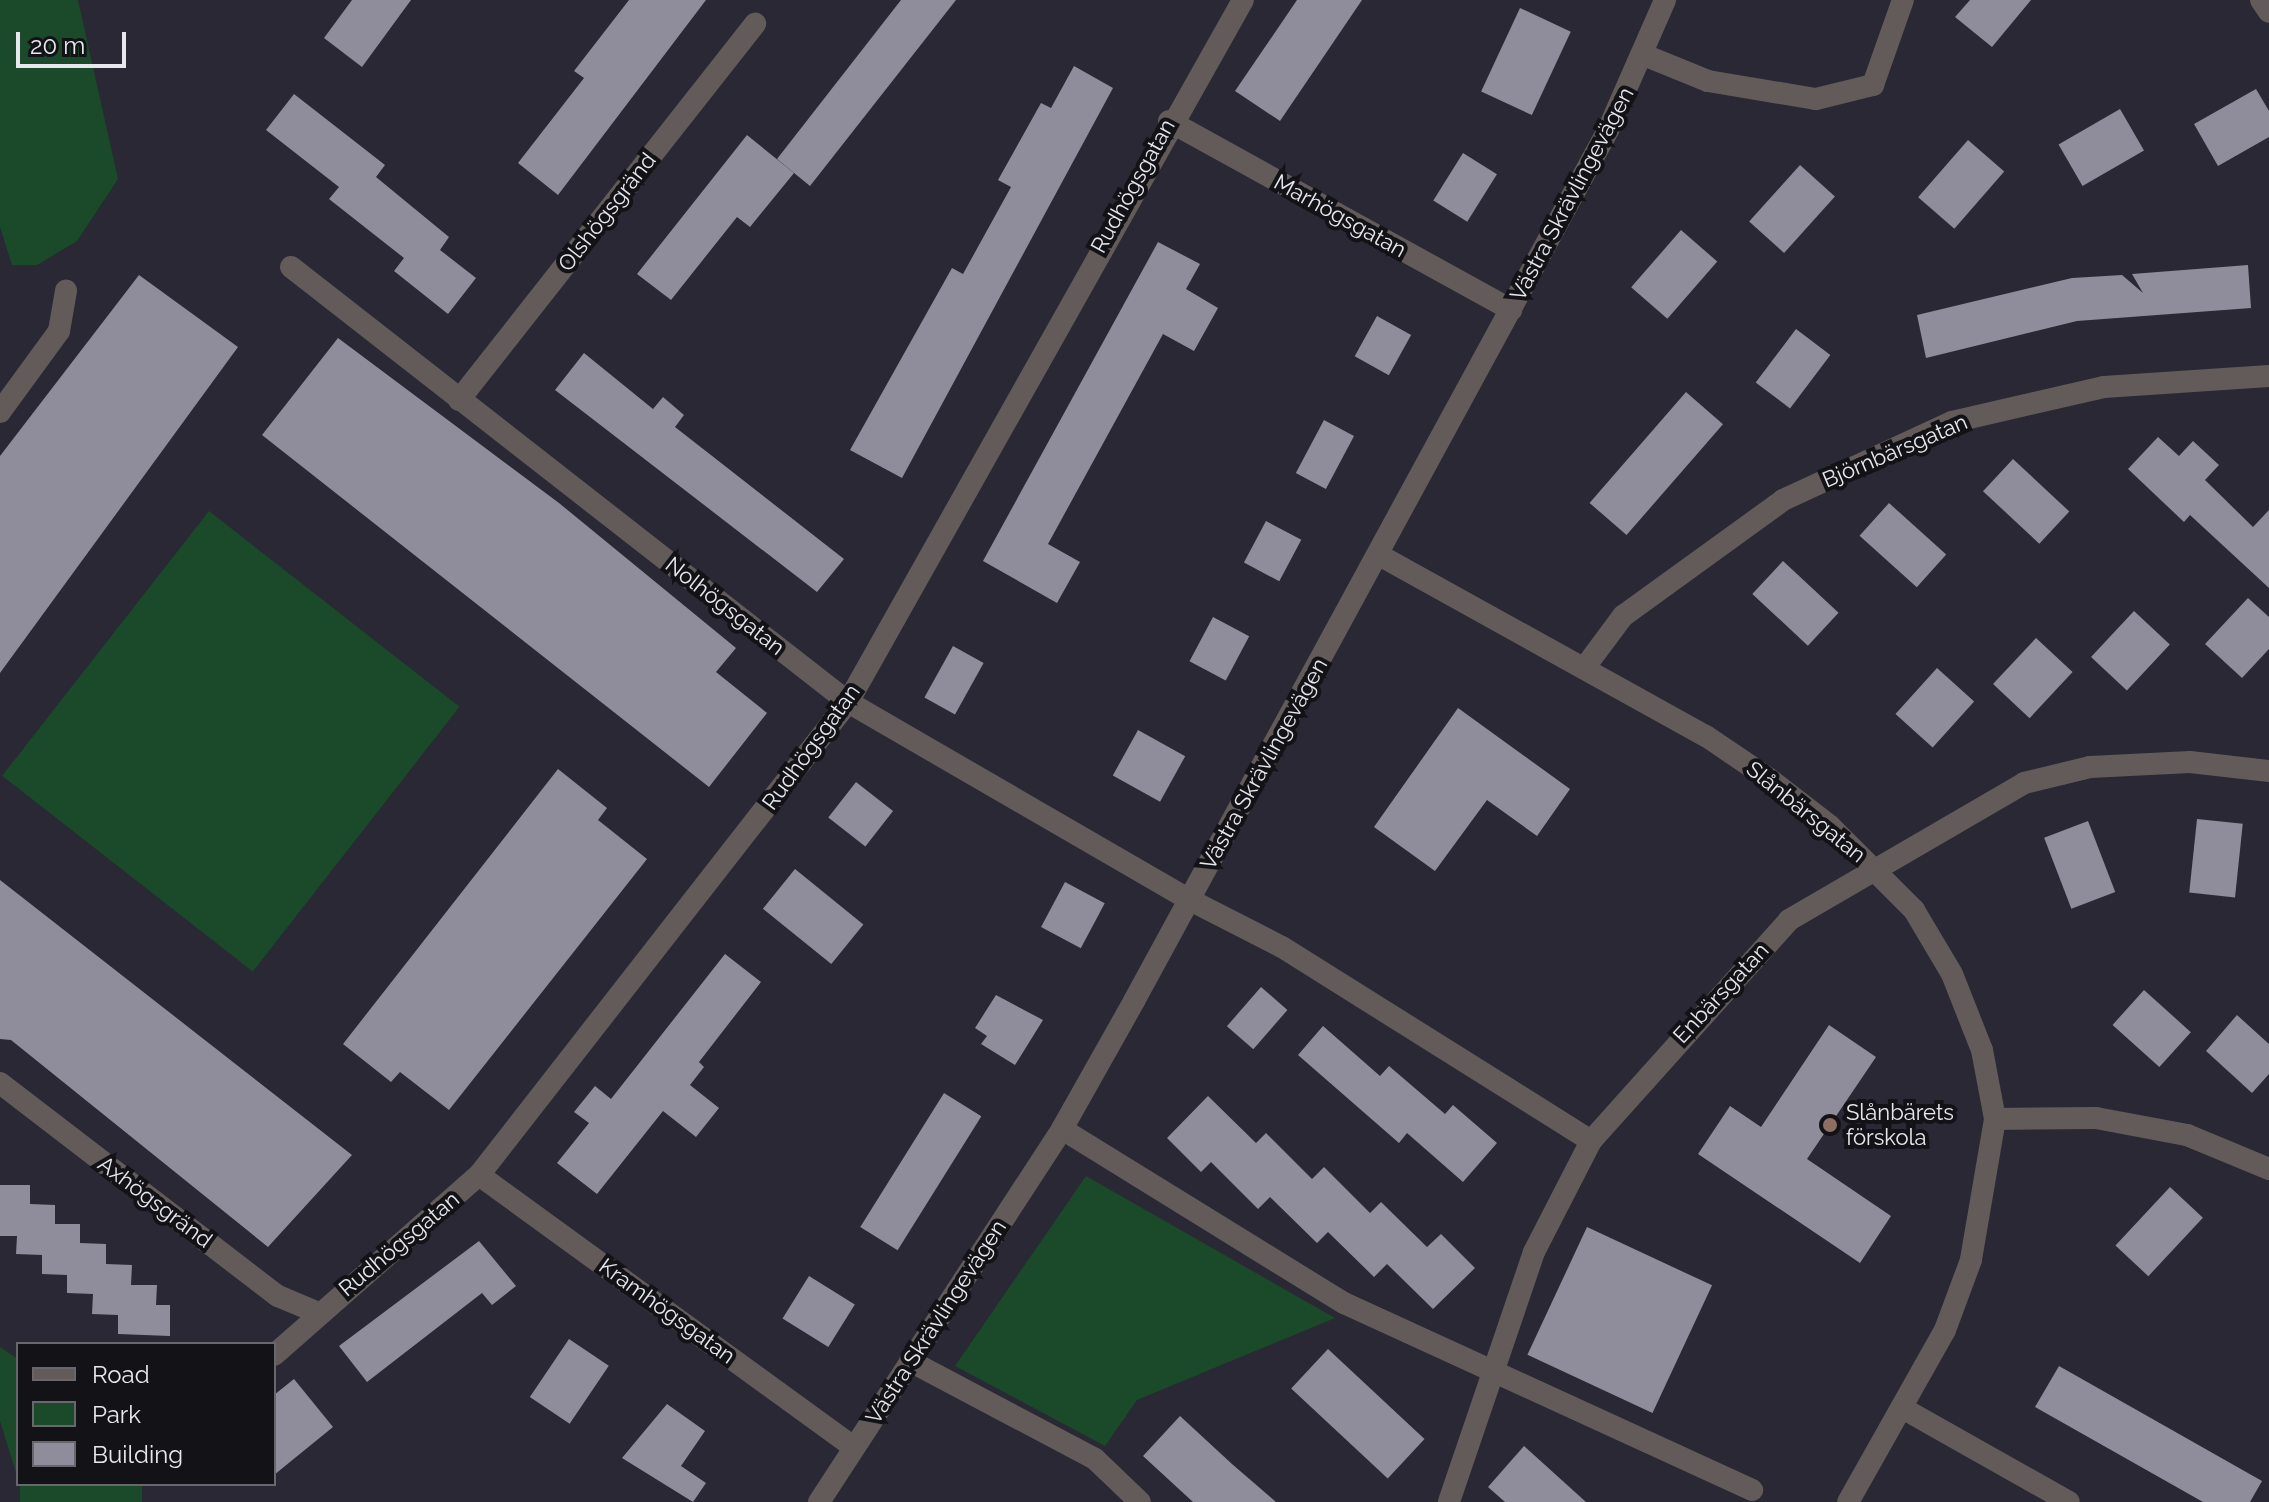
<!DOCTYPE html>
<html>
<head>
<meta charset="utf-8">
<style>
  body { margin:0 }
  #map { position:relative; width:2269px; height:1502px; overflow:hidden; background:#292834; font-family:Raleway,sans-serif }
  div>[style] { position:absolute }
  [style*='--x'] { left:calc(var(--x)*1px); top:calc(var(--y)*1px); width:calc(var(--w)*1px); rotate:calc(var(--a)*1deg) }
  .green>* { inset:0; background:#1a4a29; transform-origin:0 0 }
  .building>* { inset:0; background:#8f8d9b; transform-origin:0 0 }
  .pedestrian>* { height:22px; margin:-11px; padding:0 11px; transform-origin:11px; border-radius:11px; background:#625b59 }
  .minor>* { height:22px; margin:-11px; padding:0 11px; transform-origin:11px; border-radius:11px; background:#625b59 }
  .tertiary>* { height:22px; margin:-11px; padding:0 11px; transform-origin:11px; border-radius:11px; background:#625b59 }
  .dots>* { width:22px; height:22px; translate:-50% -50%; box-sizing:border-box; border:4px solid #121217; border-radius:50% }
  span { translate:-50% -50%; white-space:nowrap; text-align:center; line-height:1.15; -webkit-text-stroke:8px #121217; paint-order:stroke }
  .street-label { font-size:22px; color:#e7e7ee }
  .poi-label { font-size:22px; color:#e7e7ee }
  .left { translate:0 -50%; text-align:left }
  .legend { position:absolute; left:16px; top:1342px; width:260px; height:144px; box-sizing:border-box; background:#121217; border:2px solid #67676d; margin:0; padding:10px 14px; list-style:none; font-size:24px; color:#e7e7ee }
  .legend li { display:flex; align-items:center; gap:16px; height:40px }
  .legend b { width:40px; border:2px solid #67676d }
  .scale { position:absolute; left:16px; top:32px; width:110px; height:36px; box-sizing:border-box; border:4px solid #e7e7ee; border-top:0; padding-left:10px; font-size:24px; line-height:28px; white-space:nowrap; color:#e7e7ee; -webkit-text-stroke:6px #121217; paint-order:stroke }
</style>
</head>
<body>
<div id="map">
  <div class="green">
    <div style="clip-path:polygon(0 0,78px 0,118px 179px,77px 241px,37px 265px,12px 265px,0 227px)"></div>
    <div style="left:209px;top:511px;width:318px;height:336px;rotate:38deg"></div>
    <div style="clip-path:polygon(1086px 1176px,1335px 1318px,1137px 1400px,1105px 1446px,955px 1366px)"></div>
    <div style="clip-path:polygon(0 1347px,18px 1359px,18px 1479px,0 1421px)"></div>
    <div style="left:20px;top:1484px;width:122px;height:19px"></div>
  </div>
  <div class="building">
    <div style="clip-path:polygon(352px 0,411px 0,362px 67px,324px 38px)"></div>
    <div style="clip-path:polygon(629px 0,706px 0,558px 195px,518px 163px,584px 78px,574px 71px)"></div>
    <div style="clip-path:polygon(901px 0,956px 0,810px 186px,777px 159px)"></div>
    <div style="clip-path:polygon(1297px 0,1362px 0,1280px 121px,1235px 91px)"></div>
    <div style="clip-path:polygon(1970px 0,2031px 0,1992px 47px,1955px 17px)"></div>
    <div style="left:1520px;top:8px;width:56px;height:92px;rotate:25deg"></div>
    <div style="clip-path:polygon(1074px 66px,1113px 88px,902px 478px,850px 450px,952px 268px,963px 274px,1011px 187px,998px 180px,1041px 103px,1051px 108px)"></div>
    <div style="clip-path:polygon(2256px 89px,2269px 111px,2269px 137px,2218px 166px,2194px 124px)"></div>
    <div style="clip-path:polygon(294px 94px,385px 165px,376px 177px,449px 237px,440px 250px,476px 278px,448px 314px,394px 271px,404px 258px,329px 199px,339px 187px,266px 130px)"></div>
    <div style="left:2120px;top:109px;width:48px;height:71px;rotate:60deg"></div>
    <div style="clip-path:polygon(747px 135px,794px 173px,750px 227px,737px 217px,671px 300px,637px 274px)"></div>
    <div style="left:1968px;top:140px;width:48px;height:76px;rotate:41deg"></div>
    <div style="left:1463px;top:153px;width:40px;height:56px;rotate:32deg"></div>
    <div style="left:1800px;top:165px;width:47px;height:76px;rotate:42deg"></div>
    <div style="left:1681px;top:230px;width:48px;height:76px;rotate:41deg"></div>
    <div style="clip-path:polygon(1158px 242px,1200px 264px,1186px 289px,1218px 308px,1194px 351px,1163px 334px,1048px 544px,1080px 562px,1057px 603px,983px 561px)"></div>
    <div style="clip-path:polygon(2248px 265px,2251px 308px,2077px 321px,1926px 358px,1917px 315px,2072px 278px,2122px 275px,2143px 293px,2132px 274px)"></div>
    <div style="clip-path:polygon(139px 275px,238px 347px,0 673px,0 456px)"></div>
    <div style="left:1377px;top:316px;width:39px;height:46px;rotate:29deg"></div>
    <div style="left:1796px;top:329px;width:43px;height:67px;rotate:37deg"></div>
    <div style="clip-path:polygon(338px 338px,559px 503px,736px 648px,716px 672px,767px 713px,709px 787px,262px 435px)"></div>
    <div style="clip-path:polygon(584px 353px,653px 409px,663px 397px,684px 415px,675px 427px,844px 559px,817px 592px,555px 390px)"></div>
    <div style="left:1686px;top:392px;width:49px;height:147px;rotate:41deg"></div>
    <div style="left:1324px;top:420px;width:34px;height:60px;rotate:28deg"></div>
    <div style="clip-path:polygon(2158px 437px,2179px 456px,2193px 441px,2219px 465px,2205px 480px,2253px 527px,2269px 510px,2269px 588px,2190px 515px,2184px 522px,2128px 469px)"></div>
    <div style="left:2013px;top:459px;width:77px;height:44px;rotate:43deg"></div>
    <div style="left:1889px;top:503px;width:77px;height:44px;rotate:42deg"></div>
    <div style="left:1266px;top:521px;width:40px;height:47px;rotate:28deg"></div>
    <div style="left:1783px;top:561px;width:76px;height:45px;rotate:43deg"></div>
    <div style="clip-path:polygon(2248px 598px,2269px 617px,2269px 649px,2242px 678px,2205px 644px)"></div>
    <div style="left:2134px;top:611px;width:49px;height:63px;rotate:43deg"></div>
    <div style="left:1213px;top:617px;width:41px;height:50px;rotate:28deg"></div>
    <div style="left:2036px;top:638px;width:50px;height:63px;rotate:43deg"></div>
    <div style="left:953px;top:646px;width:35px;height:59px;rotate:29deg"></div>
    <div style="left:1937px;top:668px;width:50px;height:62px;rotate:42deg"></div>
    <div style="clip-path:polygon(1458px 708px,1570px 789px,1537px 836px,1487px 800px,1435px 871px,1374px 827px)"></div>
    <div style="left:1138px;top:730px;width:54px;height:52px;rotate:29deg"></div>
    <div style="clip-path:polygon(558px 769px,607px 808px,598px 820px,647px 859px,449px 1110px,400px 1072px,391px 1082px,343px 1044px)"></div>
    <div style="left:856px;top:782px;width:47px;height:45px;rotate:38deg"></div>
    <div style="left:2197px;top:819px;width:46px;height:74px;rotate:6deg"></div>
    <div style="left:2088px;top:821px;width:76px;height:47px;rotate:69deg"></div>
    <div style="left:795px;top:869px;width:88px;height:51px;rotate:39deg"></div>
    <div style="clip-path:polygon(0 880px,352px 1155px,268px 1247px,11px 1040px,0 1039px)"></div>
    <div style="left:1065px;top:882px;width:45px;height:51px;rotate:28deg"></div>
    <div style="clip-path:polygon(725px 954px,761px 982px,699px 1062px,704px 1067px,690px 1085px,719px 1108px,696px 1137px,663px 1111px,597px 1194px,557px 1163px,589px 1123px,574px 1112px,595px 1086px,611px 1099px)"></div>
    <div style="left:1261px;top:987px;width:35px;height:52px;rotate:41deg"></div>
    <div style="left:2144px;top:990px;width:63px;height:47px;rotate:42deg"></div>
    <div style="clip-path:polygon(996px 995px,1043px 1020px,1015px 1065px,981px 1044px,987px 1036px,975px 1028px)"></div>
    <div style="clip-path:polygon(2237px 1015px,2269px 1044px,2269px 1074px,2252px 1093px,2206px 1051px)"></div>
    <div style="clip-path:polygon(1829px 1025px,1876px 1057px,1807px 1159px,1891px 1216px,1860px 1263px,1698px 1154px,1730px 1106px,1761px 1127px)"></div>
    <div style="clip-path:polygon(1323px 1026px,1380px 1076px,1389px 1066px,1445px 1114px,1453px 1105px,1497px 1143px,1463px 1182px,1407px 1133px,1399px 1143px,1298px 1055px)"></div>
    <div style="left:944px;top:1093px;width:44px;height:158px;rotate:32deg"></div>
    <div style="clip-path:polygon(1208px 1096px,1256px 1143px,1266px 1133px,1312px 1179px,1324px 1167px,1370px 1213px,1381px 1202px,1427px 1247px,1441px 1234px,1475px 1268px,1433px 1309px,1387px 1264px,1374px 1277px,1328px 1232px,1317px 1243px,1270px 1197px,1258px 1209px,1211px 1162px,1201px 1172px,1167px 1138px)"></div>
    <div style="clip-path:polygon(0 1185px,30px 1185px,30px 1204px,55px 1205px,55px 1224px,80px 1224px,80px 1243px,106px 1244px,106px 1264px,132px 1265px,131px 1285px,157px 1285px,156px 1305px,170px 1305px,170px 1336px,118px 1334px,118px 1315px,92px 1314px,93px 1294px,67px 1293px,67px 1275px,42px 1274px,42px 1255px,16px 1254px,17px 1236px,0 1236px)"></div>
    <div style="left:2170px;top:1187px;width:45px;height:80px;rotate:43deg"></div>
    <div style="left:1587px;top:1227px;width:138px;height:141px;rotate:25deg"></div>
    <div style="clip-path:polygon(479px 1241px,516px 1286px,492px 1305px,482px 1293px,367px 1382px,339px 1346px)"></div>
    <div style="left:809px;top:1276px;width:54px;height:50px;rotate:32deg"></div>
    <div style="left:569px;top:1339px;width:48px;height:70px;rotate:34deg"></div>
    <div style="left:1328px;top:1349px;width:132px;height:54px;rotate:43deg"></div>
    <div style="clip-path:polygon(2059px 1366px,2262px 1481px,2250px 1502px,2203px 1502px,2035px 1407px)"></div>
    <div style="clip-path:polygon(294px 1379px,333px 1427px,274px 1475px,274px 1395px)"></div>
    <div style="clip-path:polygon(667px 1404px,705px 1431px,681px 1466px,706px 1483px,693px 1502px,622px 1458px)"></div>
    <div style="clip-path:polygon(1180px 1416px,1232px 1464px,1276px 1502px,1193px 1502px,1143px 1456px)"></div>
    <div style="clip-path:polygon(1524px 1446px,1586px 1502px,1505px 1502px,1488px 1487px)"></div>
  </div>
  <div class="pedestrian">
    <div style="--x:1190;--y:900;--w:103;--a:27.1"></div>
    <div style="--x:1282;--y:947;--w:365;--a:32.1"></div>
    <div style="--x:1591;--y:1141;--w:125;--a:117.2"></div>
    <div style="--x:1534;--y:1252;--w:264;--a:108.8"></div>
    <div style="--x:1062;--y:1129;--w:331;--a:31.7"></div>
    <div style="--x:1344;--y:1303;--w:449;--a:24.6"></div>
    <div style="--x:910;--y:1361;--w:209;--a:27.9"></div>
    <div style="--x:1095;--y:1459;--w:62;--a:43.7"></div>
  </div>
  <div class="minor">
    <div style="--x:2261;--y:0;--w:14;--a:56"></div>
    <div style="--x:1644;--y:55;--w:69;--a:22.1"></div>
    <div style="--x:1708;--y:81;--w:109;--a:9.5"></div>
    <div style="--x:1816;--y:99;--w:59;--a:-13.8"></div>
    <div style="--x:1873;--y:85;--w:90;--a:-70.6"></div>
    <div style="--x:1169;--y:121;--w:391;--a:28.9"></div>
    <div style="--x:291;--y:267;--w:707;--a:37.99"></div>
    <div style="--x:848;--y:702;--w:395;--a:30.1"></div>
    <div style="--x:459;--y:400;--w:479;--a:-51.8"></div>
    <div style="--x:0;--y:412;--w:100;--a:-53.9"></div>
    <div style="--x:59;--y:331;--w:41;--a:-80.1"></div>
    <div style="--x:1379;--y:555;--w:374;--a:29"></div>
    <div style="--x:1706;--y:736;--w:75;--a:34.1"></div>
    <div style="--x:1768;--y:778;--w:78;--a:37.7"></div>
    <div style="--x:1830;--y:826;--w:119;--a:45"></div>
    <div style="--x:1914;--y:910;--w:74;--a:59.3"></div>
    <div style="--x:1952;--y:974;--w:82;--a:68.5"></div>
    <div style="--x:1982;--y:1050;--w:70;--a:79.3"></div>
    <div style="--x:1995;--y:1119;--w:143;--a:99.7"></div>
    <div style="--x:1971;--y:1260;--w:75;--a:110.4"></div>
    <div style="--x:1945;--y:1330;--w:197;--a:119.4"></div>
    <div style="--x:1585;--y:667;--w:64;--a:-53.3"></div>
    <div style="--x:1623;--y:616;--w:198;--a:-35.9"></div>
    <div style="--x:1783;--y:500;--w:186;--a:-24.8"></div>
    <div style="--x:1952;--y:422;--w:156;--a:-13"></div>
    <div style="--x:2104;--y:387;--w:165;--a:-3.8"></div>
    <div style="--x:0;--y:1083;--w:350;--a:37.5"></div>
    <div style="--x:278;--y:1296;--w:41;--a:22.8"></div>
    <div style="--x:1995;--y:1119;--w:101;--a:-0.6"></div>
    <div style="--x:2096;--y:1118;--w:93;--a:10.6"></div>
    <div style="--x:2187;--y:1135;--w:89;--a:22.5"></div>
    <div style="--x:1591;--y:1141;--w:297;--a:-48.1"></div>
    <div style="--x:1789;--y:920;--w:272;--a:-30.2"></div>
    <div style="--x:2024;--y:783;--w:68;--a:-13.6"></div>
    <div style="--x:2090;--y:767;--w:100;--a:-2.9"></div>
    <div style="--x:2190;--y:762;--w:80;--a:6.5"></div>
    <div style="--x:479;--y:1175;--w:463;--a:36"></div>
    <div style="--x:274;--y:1355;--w:273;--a:-41.3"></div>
    <div style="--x:479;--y:1175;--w:600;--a:-52.04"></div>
    <div style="--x:848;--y:702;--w:805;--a:-60.63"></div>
    <div style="--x:1904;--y:1409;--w:189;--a:29.4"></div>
  </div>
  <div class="tertiary">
    <div style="--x:819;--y:1502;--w:445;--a:-56.9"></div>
    <div style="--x:1062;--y:1129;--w:147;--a:-60.6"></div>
    <div style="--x:1134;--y:1001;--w:992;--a:-61.44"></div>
    <div style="--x:1608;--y:130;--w:142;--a:-66.3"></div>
  </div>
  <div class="dots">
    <div style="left:1830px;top:1125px;background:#8d6e63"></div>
  </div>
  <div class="street-label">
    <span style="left:1133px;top:186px;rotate:-61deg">Rudhögsgatan</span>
    <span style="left:1572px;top:194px;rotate:-62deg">Västra Skrävlingevägen</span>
    <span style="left:607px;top:212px;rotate:-52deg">Olshögsgränd</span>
    <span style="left:1340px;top:216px;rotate:29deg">Marhögsgatan</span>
    <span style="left:1895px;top:451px;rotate:-23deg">Björnbärsgatan</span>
    <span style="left:725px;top:606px;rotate:38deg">Nolhögsgatan</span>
    <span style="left:811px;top:747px;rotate:-54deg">Rudhögsgatan</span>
    <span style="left:1264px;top:764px;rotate:-61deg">Västra Skrävlingevägen</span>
    <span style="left:1806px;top:812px;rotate:39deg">Slånbärsgatan</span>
    <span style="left:1721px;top:993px;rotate:-47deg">Enbärsgatan</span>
    <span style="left:155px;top:1202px;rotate:37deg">Axhögsgränd</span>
    <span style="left:399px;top:1244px;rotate:-40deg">Rudhögsgatan</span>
    <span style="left:667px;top:1311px;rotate:36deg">Kramhögsgatan</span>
    <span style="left:936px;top:1322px;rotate:-57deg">Västra Skrävlingevägen</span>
  </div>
  <div class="poi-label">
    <span class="left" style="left:1846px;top:1125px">Slånbärets<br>förskola</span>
  </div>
  <ul class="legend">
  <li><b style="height:10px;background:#625b59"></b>Road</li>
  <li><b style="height:22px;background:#1a4a29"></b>Park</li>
  <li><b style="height:22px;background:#8f8d9b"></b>Building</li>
  </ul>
  <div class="scale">20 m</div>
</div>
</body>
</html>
